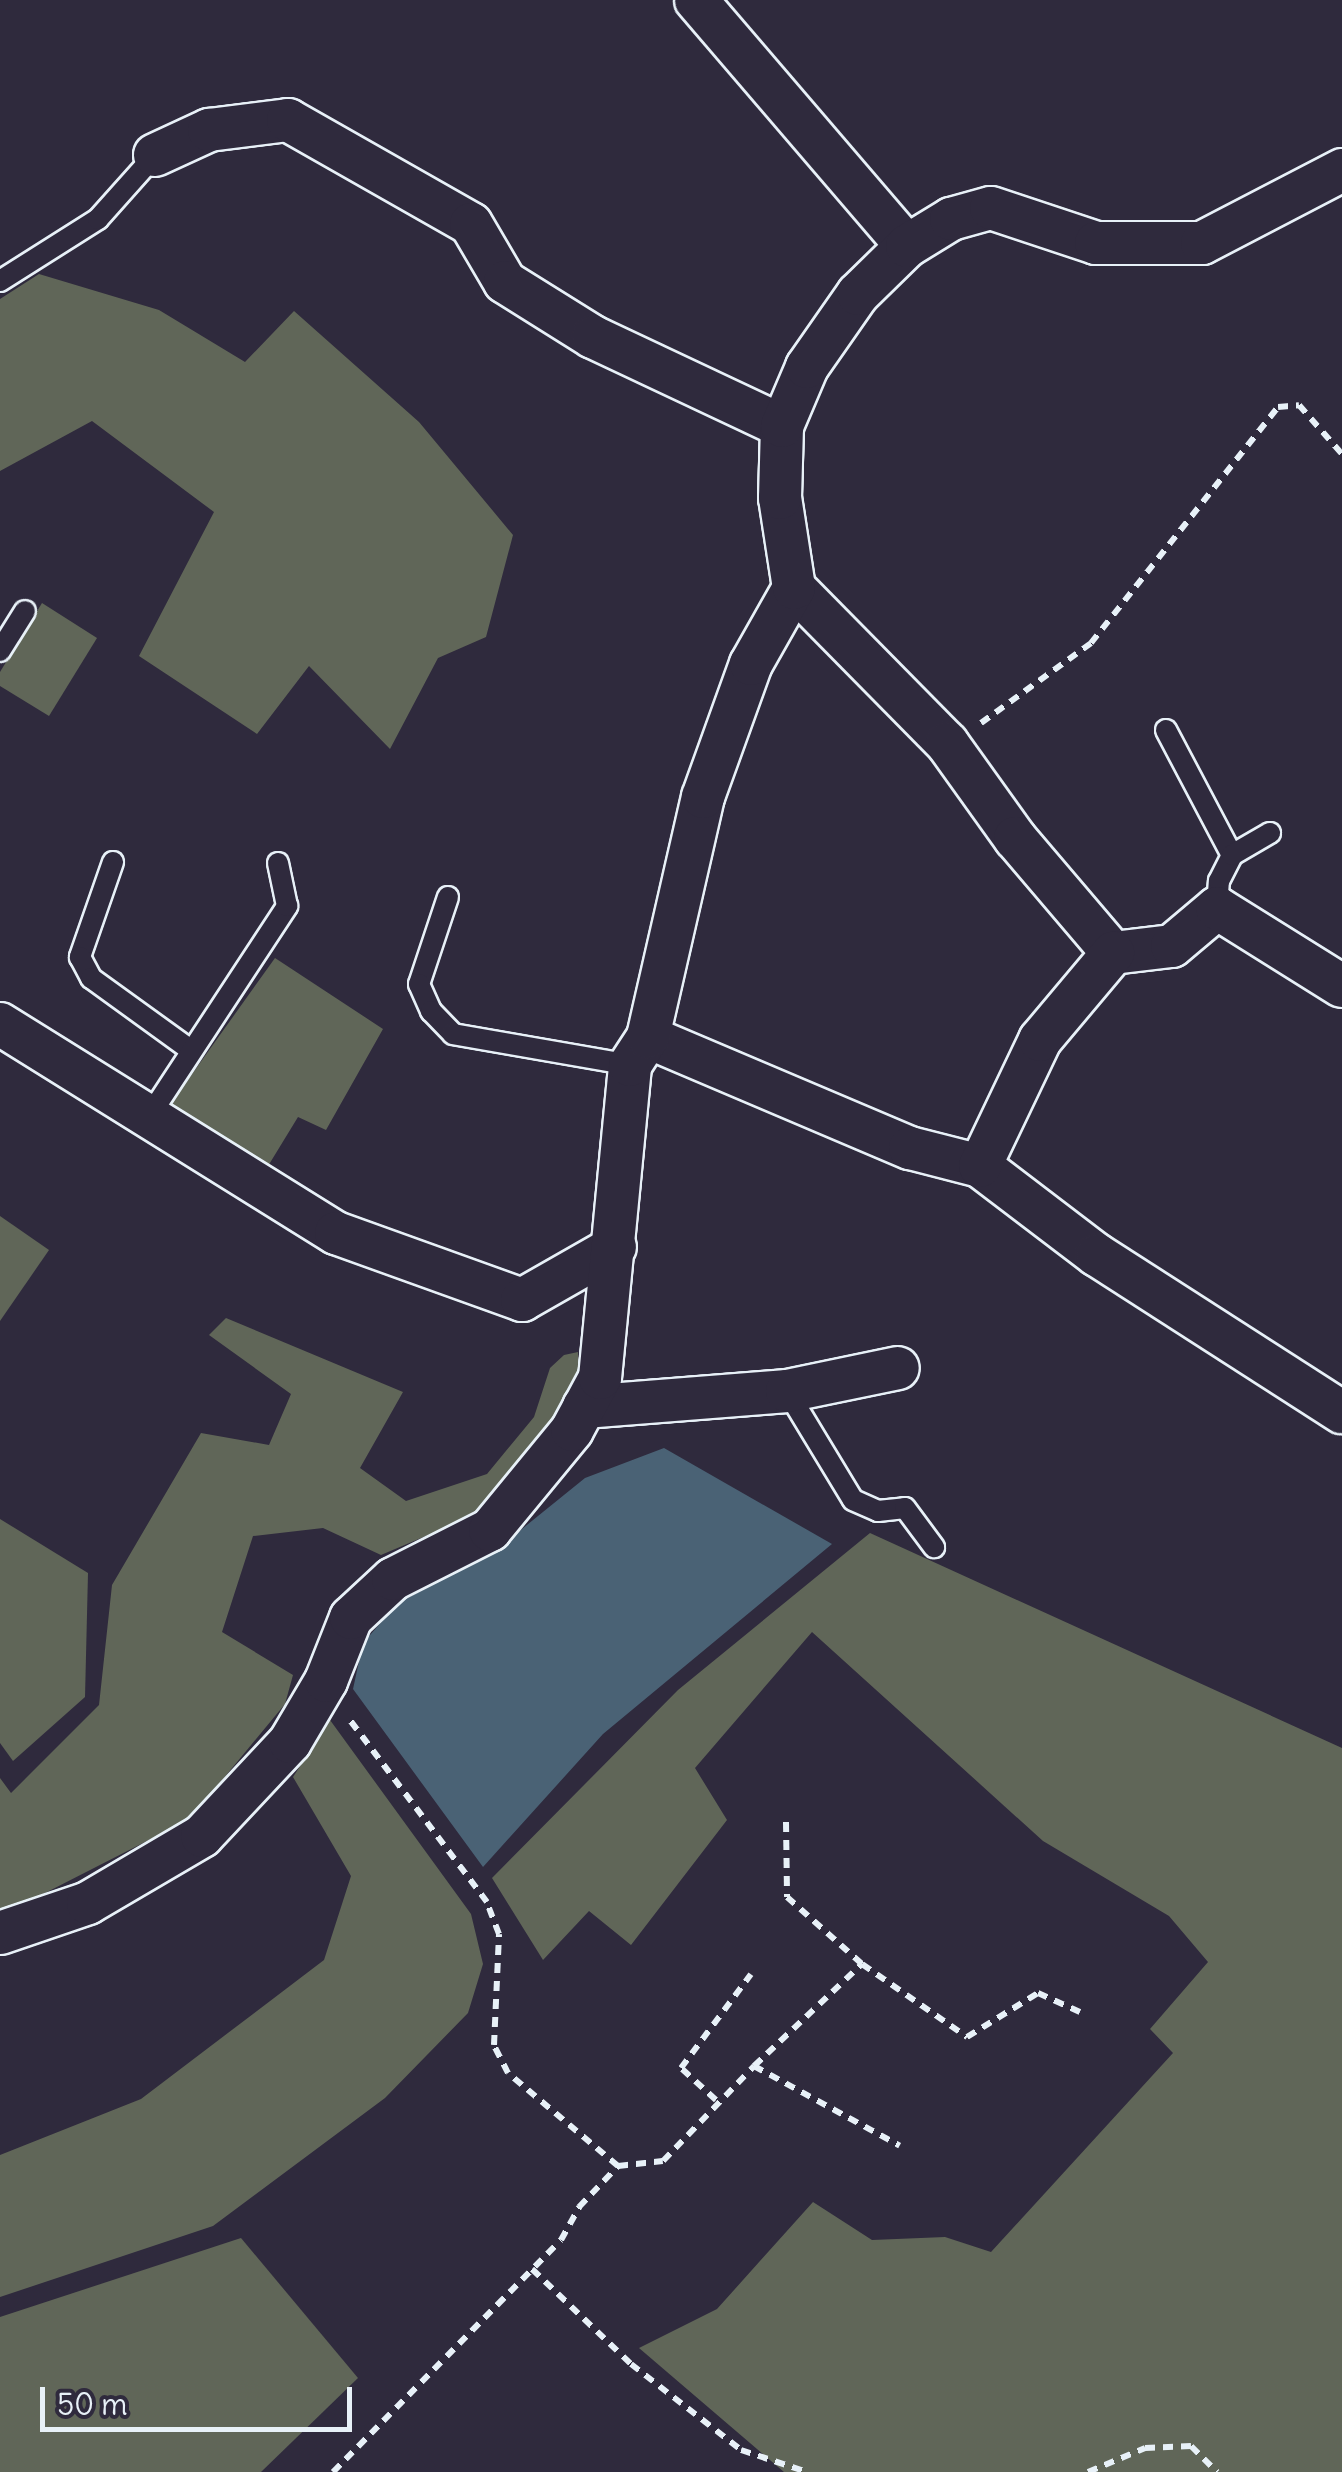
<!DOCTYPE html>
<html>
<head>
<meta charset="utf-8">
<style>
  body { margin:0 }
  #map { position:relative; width:1342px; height:2472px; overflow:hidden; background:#2f2a3d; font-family:Delius,sans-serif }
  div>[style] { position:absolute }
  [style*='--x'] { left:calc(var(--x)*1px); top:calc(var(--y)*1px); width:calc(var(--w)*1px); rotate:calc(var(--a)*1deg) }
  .green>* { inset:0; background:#606658 }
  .water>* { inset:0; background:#4a6275 }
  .path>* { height:6px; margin-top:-3px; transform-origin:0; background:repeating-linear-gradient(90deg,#e8f1f8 0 10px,transparent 0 18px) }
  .roads { filter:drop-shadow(2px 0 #e8f1f8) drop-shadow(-2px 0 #e8f1f8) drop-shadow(0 2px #e8f1f8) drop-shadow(0 -2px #e8f1f8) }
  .service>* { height:20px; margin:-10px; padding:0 10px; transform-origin:10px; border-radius:10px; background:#2f2a3d }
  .minor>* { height:42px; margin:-21px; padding:0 21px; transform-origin:21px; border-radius:21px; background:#2f2a3d }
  span { translate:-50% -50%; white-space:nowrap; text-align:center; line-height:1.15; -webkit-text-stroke:8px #2f2a3d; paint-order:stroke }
  .scale { position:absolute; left:40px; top:2387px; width:312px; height:45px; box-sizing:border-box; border:5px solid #e8f1f8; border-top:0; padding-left:12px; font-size:30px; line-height:35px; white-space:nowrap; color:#e8f1f8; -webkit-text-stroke:8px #2f2a3d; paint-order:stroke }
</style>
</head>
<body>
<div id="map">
  <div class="green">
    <div style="clip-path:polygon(39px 274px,159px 310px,245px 362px,294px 311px,419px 422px,513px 535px,486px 637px,438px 658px,390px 749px,309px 666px,257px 734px,139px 656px,214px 512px,92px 421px,0 471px,0 299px)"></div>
    <div style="clip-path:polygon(42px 603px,97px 638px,49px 716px,0 686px,0 672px)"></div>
    <div style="clip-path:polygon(275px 958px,383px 1029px,326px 1130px,298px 1117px,265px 1171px,178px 1115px,172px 1102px)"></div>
    <div style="clip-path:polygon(0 1216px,49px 1250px,0 1321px)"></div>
    <div style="clip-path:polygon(226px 1318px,403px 1392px,360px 1468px,406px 1501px,487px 1474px,534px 1417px,550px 1368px,564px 1355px,578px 1352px,580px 1385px,480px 1513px,381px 1555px,323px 1528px,253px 1536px,222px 1632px,293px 1675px,285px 1704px,190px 1819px,0 1916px,0 1778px,11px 1793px,99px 1705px,112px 1585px,201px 1433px,269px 1445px,291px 1394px,209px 1335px)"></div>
    <div style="clip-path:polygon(0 1519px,88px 1573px,85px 1697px,13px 1761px,0 1743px)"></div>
    <div style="clip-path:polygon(870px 1533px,1342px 1748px,1342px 2472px,784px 2472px,639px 2348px,717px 2309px,813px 2202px,872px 2240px,945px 2237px,991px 2252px,1173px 2053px,1150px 2029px,1208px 1962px,1169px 1916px,1043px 1841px,812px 1632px,695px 1768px,727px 1820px,631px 1945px,589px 1911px,543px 1960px,492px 1878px,678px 1690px)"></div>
    <div style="clip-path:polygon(330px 1720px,471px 1914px,483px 1964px,468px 2013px,385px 2098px,213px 2226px,0 2297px,0 2155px,141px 2099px,324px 1960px,351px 1876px,293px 1777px)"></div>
    <div style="clip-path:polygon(241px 2238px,358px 2378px,261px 2472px,0 2472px,0 2317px)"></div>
  </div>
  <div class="water">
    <div style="clip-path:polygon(664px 1448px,832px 1544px,603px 1734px,483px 1867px,353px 1689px,363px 1643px,398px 1603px,491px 1554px,585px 1478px)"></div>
  </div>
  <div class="path">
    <div style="--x:981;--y:723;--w:136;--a:-36"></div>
    <div style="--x:1091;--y:643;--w:301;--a:-51.6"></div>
    <div style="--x:1278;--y:407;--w:21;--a:-5"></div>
    <div style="--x:1299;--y:405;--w:65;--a:48.7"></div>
    <div style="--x:786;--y:1822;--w:75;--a:89.2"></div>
    <div style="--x:787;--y:1897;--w:101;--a:41.8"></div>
    <div style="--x:754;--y:2066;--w:149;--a:-43.4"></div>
    <div style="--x:862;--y:1964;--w:128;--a:34.8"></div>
    <div style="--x:967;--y:2037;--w:84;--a:-31.8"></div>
    <div style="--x:1038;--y:1993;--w:46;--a:24.3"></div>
    <div style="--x:716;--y:2100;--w:47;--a:-137.6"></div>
    <div style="--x:681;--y:2068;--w:117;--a:-53.3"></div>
    <div style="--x:618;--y:2166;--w:45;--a:-6.3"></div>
    <div style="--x:663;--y:2161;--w:132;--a:-46.2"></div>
    <div style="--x:754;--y:2066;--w:166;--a:28.7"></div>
    <div style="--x:532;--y:2269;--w:137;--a:43.8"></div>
    <div style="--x:631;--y:2364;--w:140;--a:38"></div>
    <div style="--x:741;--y:2450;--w:70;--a:18.4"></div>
    <div style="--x:333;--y:2472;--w:325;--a:-45.5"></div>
    <div style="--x:561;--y:2240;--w:38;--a:-61"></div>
    <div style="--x:579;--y:2207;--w:57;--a:-46.4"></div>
    <div style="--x:618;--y:2166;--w:144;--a:-139.8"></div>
    <div style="--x:508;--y:2073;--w:31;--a:-117"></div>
    <div style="--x:494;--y:2045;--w:111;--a:-87.4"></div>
    <div style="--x:499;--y:1934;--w:34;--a:-111"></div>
    <div style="--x:487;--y:1902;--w:228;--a:-127"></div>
    <div style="--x:1088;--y:2472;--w:62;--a:-22.8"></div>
    <div style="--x:1145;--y:2448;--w:46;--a:-2.5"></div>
    <div style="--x:1191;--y:2446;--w:37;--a:45"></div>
  </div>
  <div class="roads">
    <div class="service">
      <div style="--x:0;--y:281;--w:116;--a:-32.3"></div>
      <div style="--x:98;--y:219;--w:86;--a:-48.3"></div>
      <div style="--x:0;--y:651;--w:47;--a:-58"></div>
      <div style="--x:1166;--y:730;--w:141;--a:62.2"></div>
      <div style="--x:113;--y:862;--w:101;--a:109.2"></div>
      <div style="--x:80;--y:957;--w:24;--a:62"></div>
      <div style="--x:91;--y:978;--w:121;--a:35.9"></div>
      <div style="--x:448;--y:897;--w:92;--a:108.4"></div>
      <div style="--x:419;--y:984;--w:30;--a:66"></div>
      <div style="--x:431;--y:1011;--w:32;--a:46"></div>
      <div style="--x:453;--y:1034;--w:180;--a:9.9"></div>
      <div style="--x:1217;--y:908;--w:27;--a:-86"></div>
      <div style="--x:1219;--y:881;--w:29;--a:-63"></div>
      <div style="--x:1232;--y:855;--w:44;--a:-30.1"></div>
      <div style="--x:148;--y:1118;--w:254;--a:-56.7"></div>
      <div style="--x:287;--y:906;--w:44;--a:-101.8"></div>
      <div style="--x:787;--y:1391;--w:127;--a:58.8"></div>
      <div style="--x:853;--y:1500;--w:27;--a:24"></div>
      <div style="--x:878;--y:1511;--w:27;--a:-6"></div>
      <div style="--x:905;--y:1508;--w:49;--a:53.4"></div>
    </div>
    <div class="minor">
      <div style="--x:696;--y:0;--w:324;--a:49.4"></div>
      <div style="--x:155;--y:155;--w:60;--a:-24.8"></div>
      <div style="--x:209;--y:130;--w:80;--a:-7.2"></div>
      <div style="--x:288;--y:120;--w:210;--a:29.6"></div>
      <div style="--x:471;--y:224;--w:67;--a:59.6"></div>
      <div style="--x:505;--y:282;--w:104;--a:32"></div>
      <div style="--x:593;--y:337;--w:209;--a:25.2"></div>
      <div style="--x:794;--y:588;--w:218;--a:45.4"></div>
      <div style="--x:947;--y:743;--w:117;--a:54.4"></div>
      <div style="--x:1015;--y:838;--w:151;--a:49.6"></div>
      <div style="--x:1113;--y:953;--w:59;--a:-6.8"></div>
      <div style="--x:1172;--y:946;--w:59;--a:-40.2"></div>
      <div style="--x:1217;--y:908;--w:147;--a:32"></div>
      <div style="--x:0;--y:1024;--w:396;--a:31.9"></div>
      <div style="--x:336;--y:1233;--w:198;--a:19.8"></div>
      <div style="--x:522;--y:1300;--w:107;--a:-29.7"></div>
      <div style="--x:648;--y:1037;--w:285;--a:23"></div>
      <div style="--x:910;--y:1148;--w:72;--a:14.4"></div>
      <div style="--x:980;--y:1166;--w:147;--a:37.3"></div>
      <div style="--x:1097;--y:1255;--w:291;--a:32.7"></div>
      <div style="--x:980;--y:1166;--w:140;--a:-64.5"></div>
      <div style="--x:1040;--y:1040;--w:114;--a:-50"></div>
      <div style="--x:584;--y:1407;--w:204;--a:-4.5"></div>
      <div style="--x:787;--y:1391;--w:113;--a:-11.7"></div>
      <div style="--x:0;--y:1933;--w:93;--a:-18.8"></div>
      <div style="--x:88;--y:1903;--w:132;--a:-30.4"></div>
      <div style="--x:202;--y:1836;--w:129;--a:-46.9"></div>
      <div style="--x:290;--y:1742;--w:71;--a:-59.5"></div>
      <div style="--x:326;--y:1681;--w:68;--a:-68.4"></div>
      <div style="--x:351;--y:1618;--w:57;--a:-42.9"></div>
      <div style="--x:393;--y:1579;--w:109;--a:-26.8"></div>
      <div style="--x:490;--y:1530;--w:129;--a:-50.6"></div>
      <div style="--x:572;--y:1430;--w:59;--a:-61.7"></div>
      <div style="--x:600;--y:1378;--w:314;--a:-84.5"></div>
      <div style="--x:630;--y:1065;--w:33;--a:-57"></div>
      <div style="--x:648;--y:1037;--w:246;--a:-77.1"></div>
      <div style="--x:703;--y:797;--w:141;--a:-70.2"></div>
      <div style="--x:751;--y:664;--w:87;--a:-60.5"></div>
      <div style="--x:794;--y:588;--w:91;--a:-98.8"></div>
      <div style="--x:780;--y:498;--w:72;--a:-88.4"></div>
      <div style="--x:782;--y:426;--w:64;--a:-67"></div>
      <div style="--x:807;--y:367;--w:89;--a:-55.1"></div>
      <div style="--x:858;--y:294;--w:69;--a:-44.4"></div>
      <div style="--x:907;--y:246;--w:52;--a:-31.5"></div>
      <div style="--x:951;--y:219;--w:41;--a:-15.4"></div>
      <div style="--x:991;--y:208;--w:111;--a:18.4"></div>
      <div style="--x:1096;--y:243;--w:106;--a:0"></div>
      <div style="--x:1202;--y:243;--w:158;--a:-27.5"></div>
    </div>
  </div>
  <div class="scale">50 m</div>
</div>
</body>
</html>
